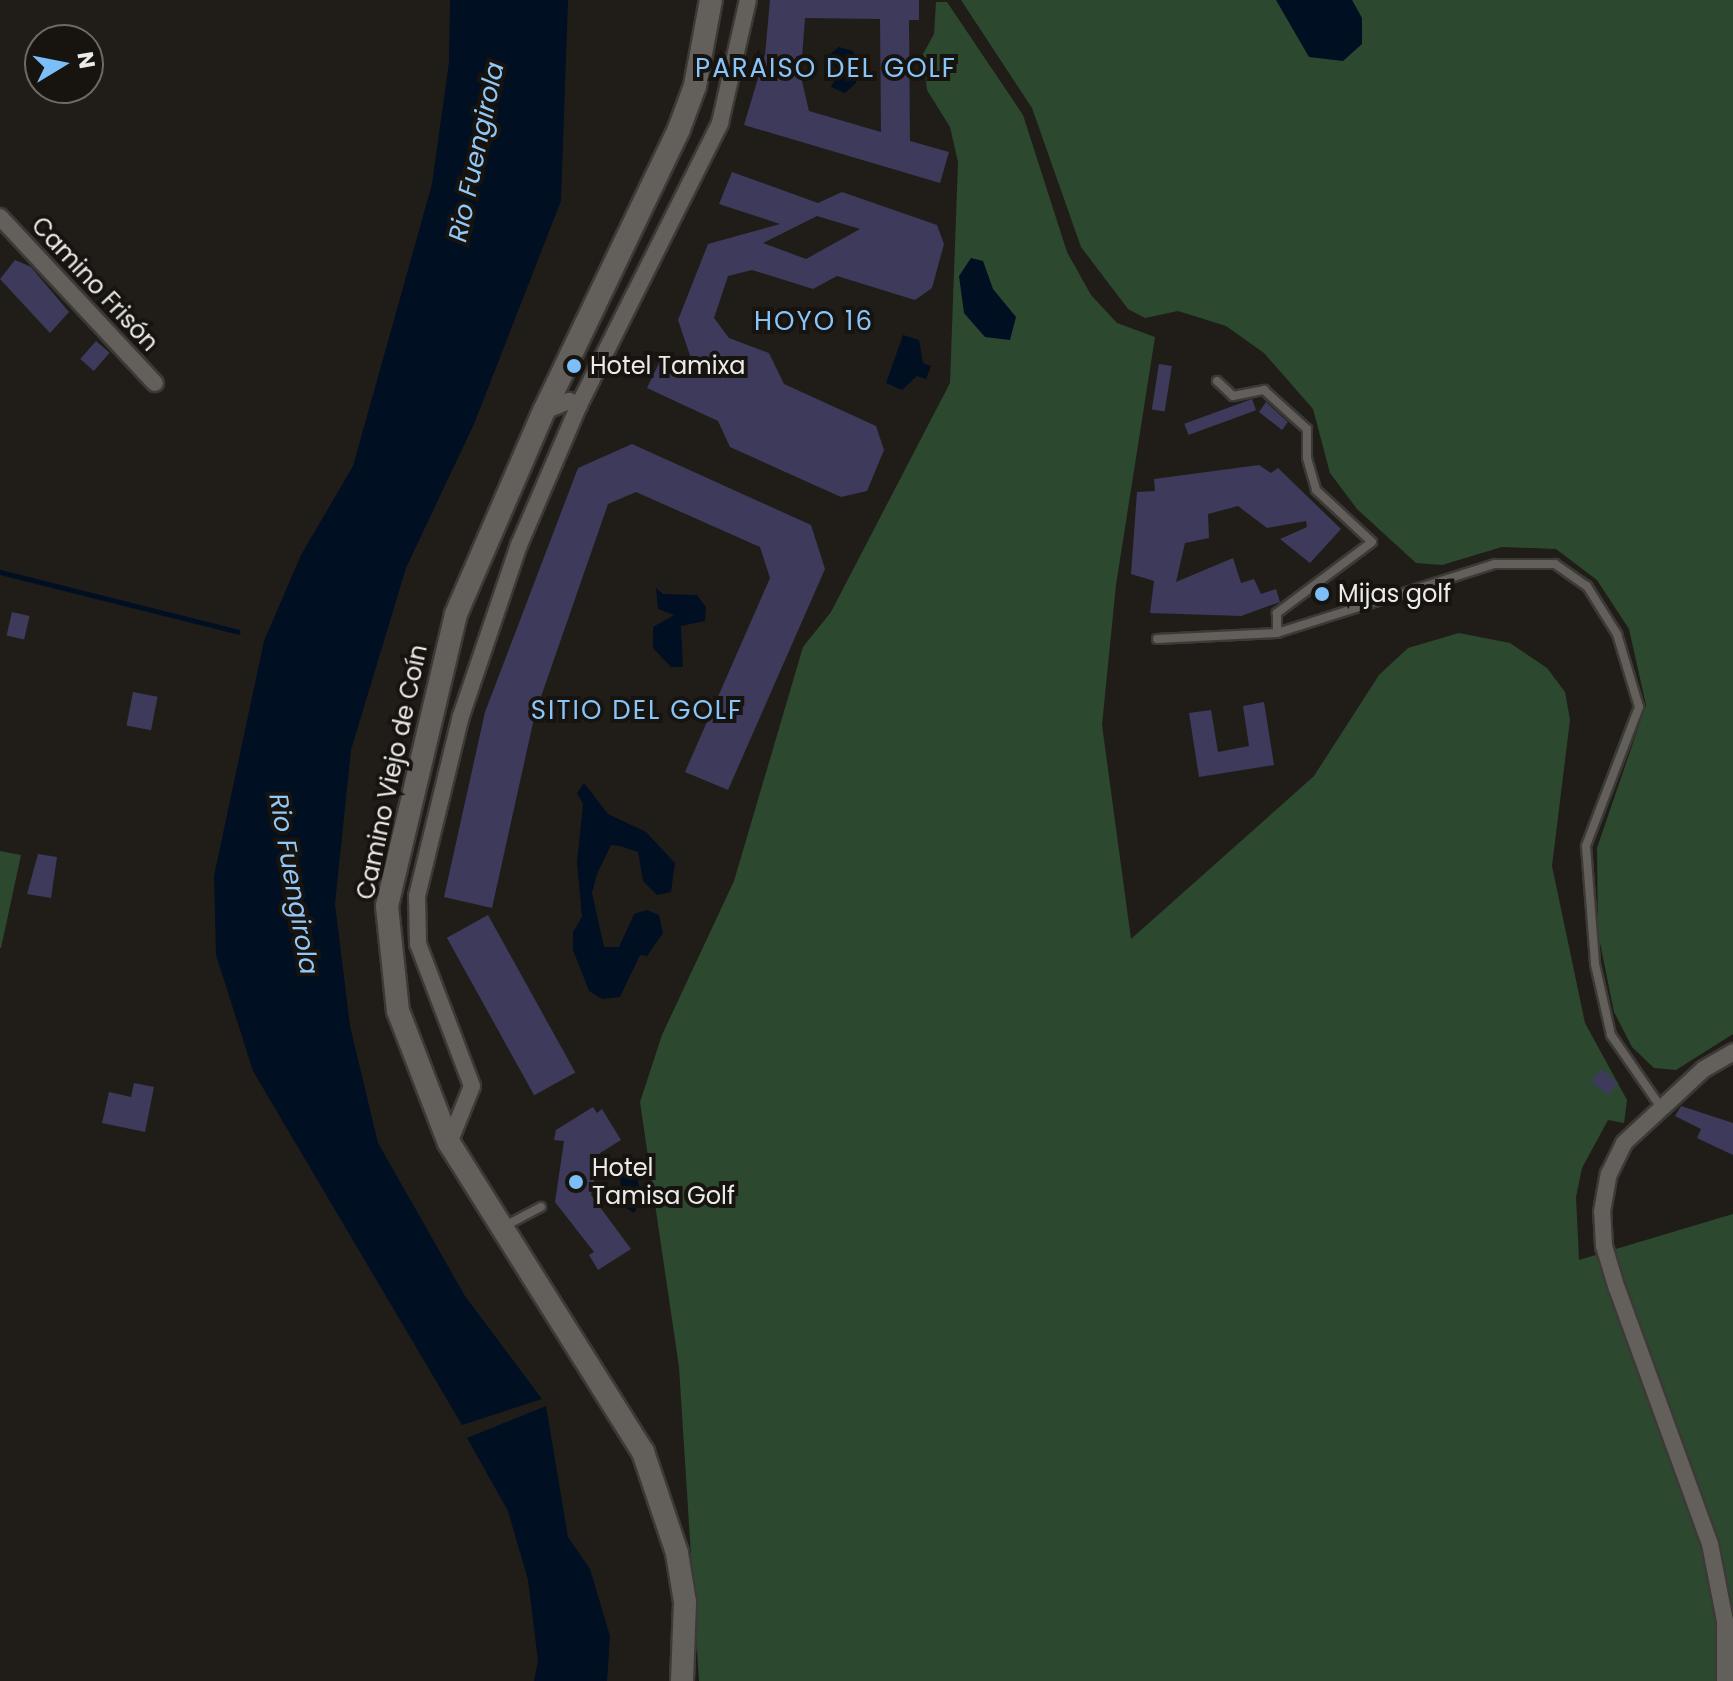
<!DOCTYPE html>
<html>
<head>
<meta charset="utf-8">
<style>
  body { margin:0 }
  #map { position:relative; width:1733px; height:1681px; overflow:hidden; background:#201d19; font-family:Poppins,sans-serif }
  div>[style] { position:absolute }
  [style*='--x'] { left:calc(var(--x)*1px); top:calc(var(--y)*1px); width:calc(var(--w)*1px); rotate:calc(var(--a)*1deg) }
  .green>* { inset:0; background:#2c482f }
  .water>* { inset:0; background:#000f21 }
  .stream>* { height:5px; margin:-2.5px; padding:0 2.5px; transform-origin:2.5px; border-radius:2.5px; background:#000f21 }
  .building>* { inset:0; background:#3d3a5b; transform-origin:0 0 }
  .roads { filter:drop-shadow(2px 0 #3c3a37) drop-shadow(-2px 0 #3c3a37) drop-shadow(0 2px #3c3a37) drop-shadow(0 -2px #3c3a37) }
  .service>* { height:8px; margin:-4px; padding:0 4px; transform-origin:4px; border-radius:4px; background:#635f5b }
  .minor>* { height:16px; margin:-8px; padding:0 8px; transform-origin:8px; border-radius:8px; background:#635f5b }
  .tertiary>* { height:22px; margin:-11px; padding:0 11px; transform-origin:11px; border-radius:11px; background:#635f5b }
  .dots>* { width:22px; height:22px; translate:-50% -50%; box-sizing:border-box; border:4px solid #171410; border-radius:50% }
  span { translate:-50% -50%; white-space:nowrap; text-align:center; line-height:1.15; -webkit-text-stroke:8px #171410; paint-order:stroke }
  .street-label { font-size:24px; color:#edebe8 }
  .poi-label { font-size:24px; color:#edebe8 }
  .left { translate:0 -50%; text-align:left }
  .neighbourhood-label { font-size:26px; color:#87c5fb; letter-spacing:2px }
  .water-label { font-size:26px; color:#92c8f7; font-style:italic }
  .north { position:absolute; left:24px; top:24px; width:80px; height:80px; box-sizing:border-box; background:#171410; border:2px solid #6d6a66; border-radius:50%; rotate:80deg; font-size:22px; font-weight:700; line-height:32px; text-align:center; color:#edebe8 }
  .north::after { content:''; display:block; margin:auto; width:28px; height:36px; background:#7bbef8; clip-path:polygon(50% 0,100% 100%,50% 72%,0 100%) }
</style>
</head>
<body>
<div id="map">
  <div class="green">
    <div style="clip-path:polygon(961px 0,1733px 0,1733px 1034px,1676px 1070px,1654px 1068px,1632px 1047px,1614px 1012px,1598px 933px,1597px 848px,1646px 705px,1629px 629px,1597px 580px,1556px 549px,1502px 547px,1442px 565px,1416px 563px,1357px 509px,1330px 473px,1313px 409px,1264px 353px,1226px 326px,1178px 311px,1145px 318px,1128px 309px,1081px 247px,1032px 108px)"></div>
    <div style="clip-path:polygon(936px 2px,947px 2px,1023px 115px,1067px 252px,1091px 295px,1117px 323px,1155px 337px,1116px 585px,1102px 725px,1131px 939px,1314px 776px,1379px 675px,1408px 648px,1459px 633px,1510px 643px,1547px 668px,1565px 692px,1570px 720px,1552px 866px,1585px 1023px,1627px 1100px,1624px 1123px,1608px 1120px,1582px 1168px,1576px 1197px,1579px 1260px,1733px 1214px,1733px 1681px,699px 1681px,679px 1367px,640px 1102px,662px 1035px,734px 881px,803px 647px,831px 612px,950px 383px,958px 162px,950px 127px,927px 90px,923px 54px,934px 34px)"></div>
    <div style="clip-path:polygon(0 851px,21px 855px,1px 948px,0 948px)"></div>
  </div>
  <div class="water">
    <div style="clip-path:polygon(450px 0,568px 0,561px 201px,474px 424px,406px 568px,351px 750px,335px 904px,350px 1026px,378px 1143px,465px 1296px,542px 1399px,462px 1425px,253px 1071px,216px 955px,214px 876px,264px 641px,301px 555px,353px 466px,432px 184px,449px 62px)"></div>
    <div style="clip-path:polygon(1276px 0,1352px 0,1362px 18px,1362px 44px,1343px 61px,1309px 57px)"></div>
    <div style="clip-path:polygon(839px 47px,853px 51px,858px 60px,856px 83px,845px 93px,831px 87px,838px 74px,830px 54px)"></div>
    <div style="clip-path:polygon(971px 258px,983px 261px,993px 289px,1016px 317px,1010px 340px,985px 337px,964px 313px,959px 276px)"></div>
    <div style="clip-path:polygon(903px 335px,919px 340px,923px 363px,931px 366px,926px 379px,917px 376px,902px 390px,886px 383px)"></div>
    <div style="clip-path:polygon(656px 588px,663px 594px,697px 595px,706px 607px,705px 621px,681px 626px,683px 667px,671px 667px,653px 648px,653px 627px,674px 615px,658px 609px)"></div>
    <div style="clip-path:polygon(584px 783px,608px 814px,646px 832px,675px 863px,671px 892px,657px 895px,643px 881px,638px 852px,620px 846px,611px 845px,597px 874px,592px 893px,604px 947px,619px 947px,634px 914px,647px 910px,659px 915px,663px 933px,647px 956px,640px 955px,620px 997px,602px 999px,589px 991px,573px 950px,573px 932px,582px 917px,577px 862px,583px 804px,577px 793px)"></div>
    <div style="clip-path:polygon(619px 1167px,636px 1174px,642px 1198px,634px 1213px,622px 1205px)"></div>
    <div style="clip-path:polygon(546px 1406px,568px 1537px,590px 1569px,610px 1636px,607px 1681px,534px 1681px,538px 1661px,528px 1580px,508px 1511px,467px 1438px)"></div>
  </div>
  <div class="stream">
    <div style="--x:0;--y:572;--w:245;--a:14.1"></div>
  </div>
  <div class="building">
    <div style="clip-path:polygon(evenodd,770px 0,919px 0,919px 20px,909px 20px,910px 141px,949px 152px,940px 183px,744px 125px,765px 55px,770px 0,805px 18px,880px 19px,881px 132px,809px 111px,796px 56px,802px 57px,805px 18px)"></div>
    <div style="clip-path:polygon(evenodd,732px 172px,818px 203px,842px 192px,937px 225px,944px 244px,932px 288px,915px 300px,837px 276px,813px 289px,752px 270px,728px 276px,714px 318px,729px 338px,769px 353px,784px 384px,876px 426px,884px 450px,867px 491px,841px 497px,730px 447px,718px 421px,647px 388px,661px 359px,697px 376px,678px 320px,708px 244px,780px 224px,719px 204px,732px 172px,817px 216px,860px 229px,806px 259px,763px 243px,817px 216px)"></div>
    <div style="clip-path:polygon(15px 260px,31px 267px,69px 312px,50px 333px,0 279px)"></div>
    <div style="left:96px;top:341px;width:18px;height:24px;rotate:41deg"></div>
    <div style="left:1159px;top:364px;width:13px;height:46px;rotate:9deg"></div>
    <div style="left:1252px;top:399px;width:12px;height:72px;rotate:70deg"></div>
    <div style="clip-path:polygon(1266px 402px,1288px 422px,1282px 430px,1259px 412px)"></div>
    <div style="clip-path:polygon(632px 444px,811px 525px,825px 569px,728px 790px,685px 772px,770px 578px,760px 547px,636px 492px,608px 504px,535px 714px,492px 908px,444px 897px,485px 712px,578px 468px)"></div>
    <div style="clip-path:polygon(1259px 465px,1271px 473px,1278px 468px,1341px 529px,1310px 563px,1280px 539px,1307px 527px,1306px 521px,1267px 528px,1238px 506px,1208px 514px,1209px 538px,1185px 543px,1176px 582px,1233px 558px,1241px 583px,1254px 579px,1261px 594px,1276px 589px,1280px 602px,1241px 616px,1150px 613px,1154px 581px,1131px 574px,1137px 492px,1155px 491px,1154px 479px)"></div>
    <div style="left:12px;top:612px;width:18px;height:24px;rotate:13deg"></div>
    <div style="left:133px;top:692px;width:25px;height:34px;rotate:11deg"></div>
    <div style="clip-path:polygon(1264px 702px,1274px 765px,1199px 777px,1189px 713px,1211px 710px,1218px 752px,1249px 746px,1243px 706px)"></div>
    <div style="clip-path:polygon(38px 854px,57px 857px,51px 898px,27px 894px)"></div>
    <div style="left:488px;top:915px;width:180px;height:47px;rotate:61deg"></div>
    <div style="left:1601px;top:1069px;width:22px;height:16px;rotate:39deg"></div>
    <div style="clip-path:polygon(134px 1083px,154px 1087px,145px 1132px,102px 1123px,109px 1092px,131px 1097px)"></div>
    <div style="clip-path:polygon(1681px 1106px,1733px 1123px,1733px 1155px,1697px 1138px,1701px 1129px,1675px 1116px)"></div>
    <div style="clip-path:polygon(593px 1107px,597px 1113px,602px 1109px,621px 1140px,600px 1153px,591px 1195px,631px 1249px,598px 1270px,589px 1255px,594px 1252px,555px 1202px,564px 1141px,554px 1140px,556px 1130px)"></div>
  </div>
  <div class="roads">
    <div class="service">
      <div style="--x:1217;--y:381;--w:22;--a:43"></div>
      <div style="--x:1233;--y:396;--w:32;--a:-11"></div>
      <div style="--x:1264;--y:390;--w:58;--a:42.2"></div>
      <div style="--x:1307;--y:429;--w:29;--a:90"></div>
      <div style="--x:1307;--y:458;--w:33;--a:74"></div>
      <div style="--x:1316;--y:490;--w:76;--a:42.9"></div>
      <div style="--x:1372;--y:542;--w:119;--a:143.2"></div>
      <div style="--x:1277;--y:613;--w:20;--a:90"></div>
      <div style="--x:1157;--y:639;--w:120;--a:-2.9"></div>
      <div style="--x:1277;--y:633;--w:229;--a:-17.6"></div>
      <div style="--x:1495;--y:564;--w:60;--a:0"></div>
      <div style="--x:1555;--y:564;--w:39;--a:35"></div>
      <div style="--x:1587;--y:586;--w:57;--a:58"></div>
      <div style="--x:1617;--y:634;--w:76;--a:73.2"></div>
      <div style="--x:1639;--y:707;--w:149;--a:110.9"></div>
      <div style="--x:1586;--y:846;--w:118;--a:85.6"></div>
      <div style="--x:1595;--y:964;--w:73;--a:77.3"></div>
      <div style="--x:1611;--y:1035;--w:86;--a:55.4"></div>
      <div style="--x:503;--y:1227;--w:43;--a:-27.8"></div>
    </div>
    <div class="minor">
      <div style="--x:0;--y:217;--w:227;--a:47"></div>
      <div style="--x:544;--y:411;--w:27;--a:-22"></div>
      <div style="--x:569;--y:401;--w:11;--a:22"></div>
      <div style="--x:449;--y:1143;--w:61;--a:-68"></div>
      <div style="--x:472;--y:1086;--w:152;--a:-110.8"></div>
      <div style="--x:418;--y:944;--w:48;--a:-91.2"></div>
      <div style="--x:417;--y:896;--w:185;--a:-76.3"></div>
      <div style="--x:461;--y:716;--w:181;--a:-71.3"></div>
      <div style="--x:519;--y:545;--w:152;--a:-66.8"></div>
      <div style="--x:579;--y:405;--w:315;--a:-63.4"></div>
      <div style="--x:720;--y:123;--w:126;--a:-77.2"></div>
      <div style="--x:1725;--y:1681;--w:60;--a:-90"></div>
      <div style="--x:1725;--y:1621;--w:78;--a:-101"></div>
      <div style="--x:1710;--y:1544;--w:271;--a:-110"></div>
      <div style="--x:1617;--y:1289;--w:45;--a:-106.8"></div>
      <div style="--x:1604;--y:1246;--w:34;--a:-93"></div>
      <div style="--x:1602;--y:1212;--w:39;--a:-80"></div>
      <div style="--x:1609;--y:1174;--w:34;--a:-64"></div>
      <div style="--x:1624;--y:1143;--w:109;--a:-42.8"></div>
      <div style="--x:1704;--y:1069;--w:34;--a:-30"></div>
    </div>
    <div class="tertiary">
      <div style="--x:682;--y:1681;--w:79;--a:-87.8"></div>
      <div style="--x:685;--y:1602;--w:50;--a:-99.3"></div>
      <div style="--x:677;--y:1553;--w:107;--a:-108.6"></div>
      <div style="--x:643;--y:1452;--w:365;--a:-122.1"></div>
      <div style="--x:449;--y:1143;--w:142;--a:-111.1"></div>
      <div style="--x:398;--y:1011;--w:106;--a:-96"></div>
      <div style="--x:387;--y:906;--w:300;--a:-76.7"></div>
      <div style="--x:456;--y:614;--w:221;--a:-66.6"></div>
      <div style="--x:544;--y:411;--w:313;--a:-64.4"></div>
      <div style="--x:679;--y:129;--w:46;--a:-69.6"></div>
      <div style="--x:695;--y:86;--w:87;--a:-79.5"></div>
    </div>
  </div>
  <div class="dots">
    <div style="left:574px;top:366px;background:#7bbef8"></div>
    <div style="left:1322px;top:594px;background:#7bbef8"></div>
    <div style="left:576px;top:1182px;background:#7bbef8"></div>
  </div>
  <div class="street-label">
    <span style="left:95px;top:284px;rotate:47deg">Camino Frisón</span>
    <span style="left:392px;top:772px;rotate:-78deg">Camino Viejo de Coín</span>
  </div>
  <div class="poi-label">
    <span class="left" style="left:590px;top:366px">Hotel Tamixa</span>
    <span class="left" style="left:1338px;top:594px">Mijas golf</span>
    <span class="left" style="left:592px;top:1182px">Hotel<br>Tamisa Golf</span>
  </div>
  <div class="neighbourhood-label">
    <span style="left:826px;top:69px">PARAISO DEL GOLF</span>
    <span style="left:814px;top:322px">HOYO 16</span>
    <span style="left:637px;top:711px">SITIO DEL GOLF</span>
  </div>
  <div class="water-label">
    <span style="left:477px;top:152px;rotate:-78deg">Rio Fuengirola</span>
    <span style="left:293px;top:884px;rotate:80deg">Rio Fuengirola</span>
  </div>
  <div class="north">N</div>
</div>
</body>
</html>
